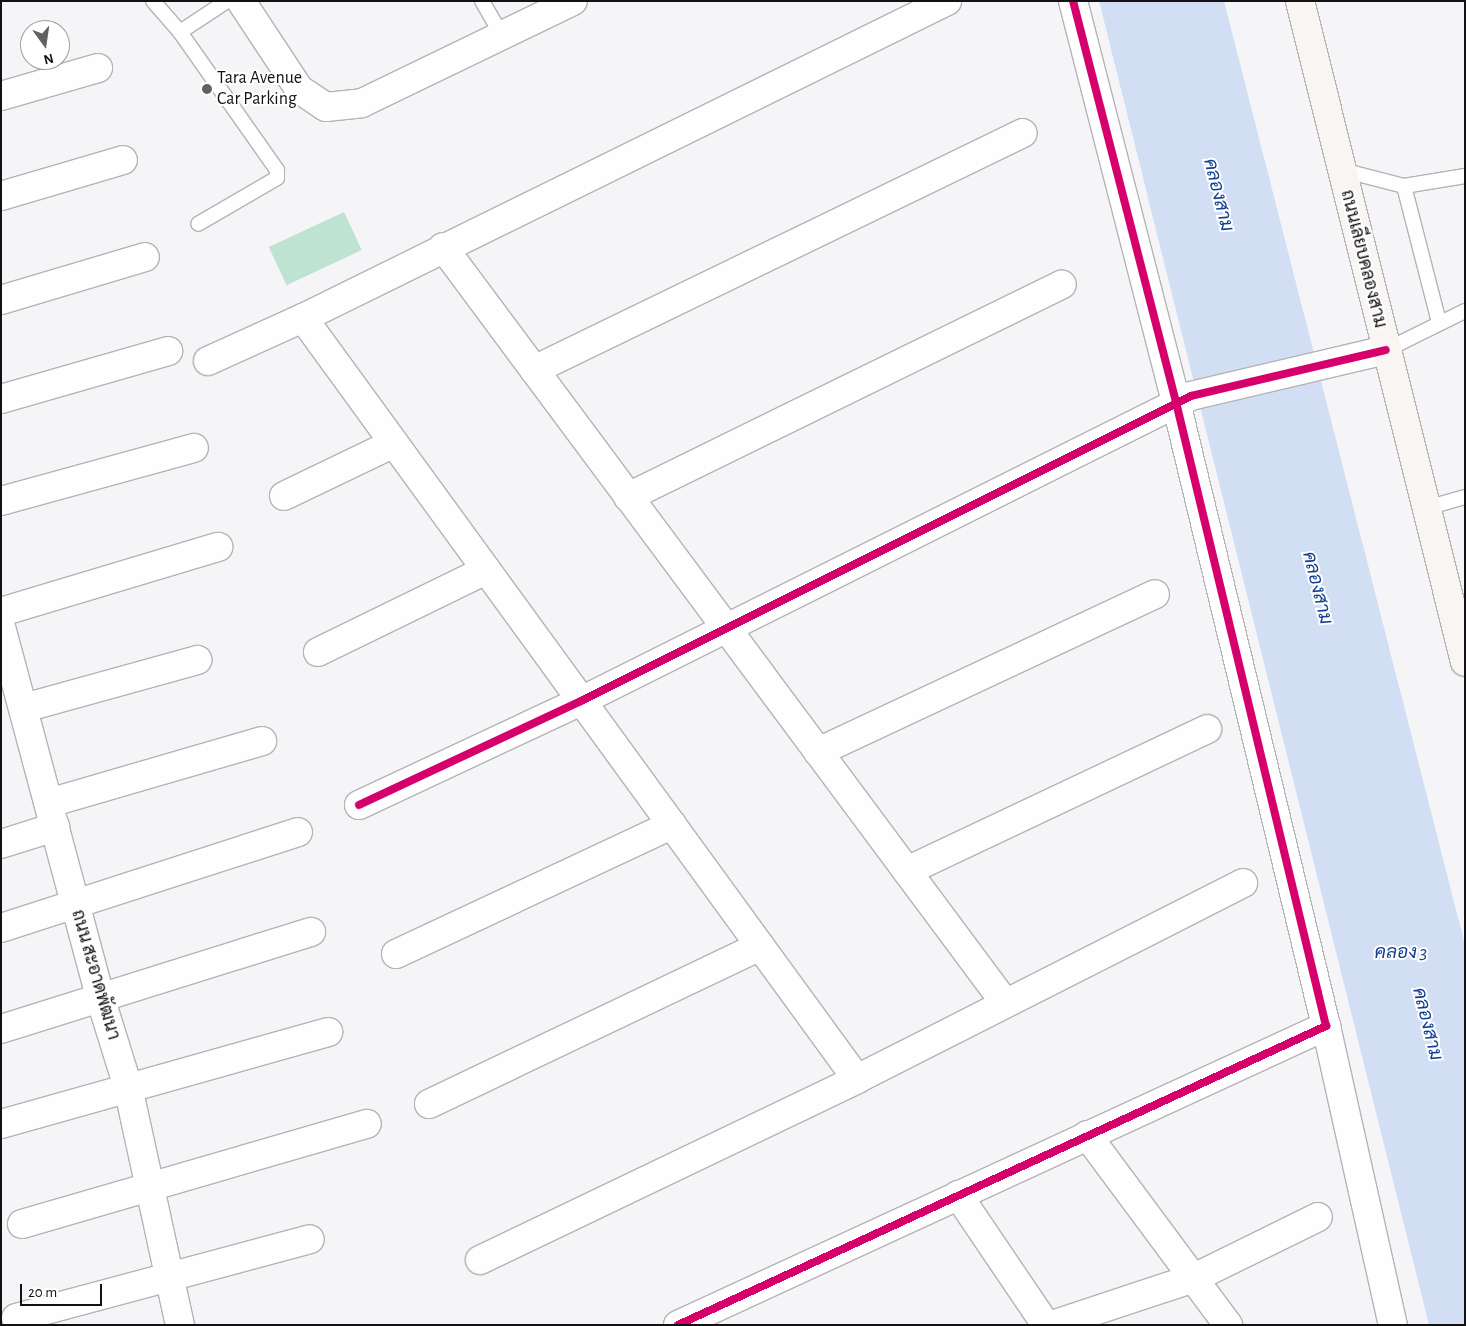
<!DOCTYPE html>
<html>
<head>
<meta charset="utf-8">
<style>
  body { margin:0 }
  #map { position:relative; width:1466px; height:1326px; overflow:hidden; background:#f5f5f8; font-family:"Alegreya Sans",Sarabun,sans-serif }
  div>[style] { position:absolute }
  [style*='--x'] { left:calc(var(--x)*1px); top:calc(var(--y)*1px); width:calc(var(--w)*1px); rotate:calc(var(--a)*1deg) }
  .green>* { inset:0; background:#bfe3d2; transform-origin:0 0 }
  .water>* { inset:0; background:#d2def3 }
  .roads { filter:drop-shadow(1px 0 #b4b4b7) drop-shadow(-1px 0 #b4b4b7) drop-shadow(0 1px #b4b4b7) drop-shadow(0 -1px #b4b4b7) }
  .service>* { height:14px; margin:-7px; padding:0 7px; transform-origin:7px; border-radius:7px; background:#fefefe }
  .minor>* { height:28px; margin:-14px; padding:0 14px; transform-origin:14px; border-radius:14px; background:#fefefe }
  .secondary>* { height:28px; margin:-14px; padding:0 14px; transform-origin:14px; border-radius:14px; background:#f8f5f3 }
  .cycleway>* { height:8px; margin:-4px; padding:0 4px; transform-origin:4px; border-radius:4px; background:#d6006c }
  .dots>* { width:14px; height:14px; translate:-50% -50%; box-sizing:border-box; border:2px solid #fff; border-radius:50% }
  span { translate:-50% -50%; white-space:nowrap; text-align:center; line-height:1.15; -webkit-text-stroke:4px #fff; paint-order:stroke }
  .poi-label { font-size:18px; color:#121214 }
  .left { translate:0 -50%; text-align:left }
  .street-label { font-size:18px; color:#121214 }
  .water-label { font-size:19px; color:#123f8f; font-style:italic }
  .frame { position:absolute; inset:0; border:2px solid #121214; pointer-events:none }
  .north { position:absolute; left:20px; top:20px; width:50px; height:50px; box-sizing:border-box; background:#fff; border:1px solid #a0a0a1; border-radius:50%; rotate:166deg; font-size:14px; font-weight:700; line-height:20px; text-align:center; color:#121214 }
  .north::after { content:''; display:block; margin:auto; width:18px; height:22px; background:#616164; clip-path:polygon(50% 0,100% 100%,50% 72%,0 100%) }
  .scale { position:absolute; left:20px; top:1284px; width:82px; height:22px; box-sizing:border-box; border:2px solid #121214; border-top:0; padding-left:6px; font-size:15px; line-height:18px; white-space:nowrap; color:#121214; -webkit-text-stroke:4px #fff; paint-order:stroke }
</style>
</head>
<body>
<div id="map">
  <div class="green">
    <div style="left:344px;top:212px;width:42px;height:83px;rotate:65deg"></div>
  </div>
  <div class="water">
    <div style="clip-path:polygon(1099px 1px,1224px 1px,1465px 945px,1465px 1325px,1429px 1325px)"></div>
  </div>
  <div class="roads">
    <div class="service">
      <div style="--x:153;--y:1;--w:41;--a:48.9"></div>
      <div style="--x:180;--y:32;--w:169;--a:54.9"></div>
      <div style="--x:277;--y:170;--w:8;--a:90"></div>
      <div style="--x:277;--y:178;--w:91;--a:149.8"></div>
      <div style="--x:482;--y:1;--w:39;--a:60"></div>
      <div style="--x:180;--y:32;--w:56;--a:-33.4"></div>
      <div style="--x:1342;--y:170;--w:64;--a:14.5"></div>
      <div style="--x:1404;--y:186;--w:62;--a:-9.3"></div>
      <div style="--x:1404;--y:186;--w:140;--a:75.6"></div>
      <div style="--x:1386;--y:350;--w:88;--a:-26.3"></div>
      <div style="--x:1426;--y:508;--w:41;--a:-15.8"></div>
    </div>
    <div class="minor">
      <div style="--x:241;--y:1;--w:105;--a:56.6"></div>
      <div style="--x:299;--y:89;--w:32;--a:34"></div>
      <div style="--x:326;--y:107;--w:36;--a:-6"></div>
      <div style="--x:362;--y:103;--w:234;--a:-25.8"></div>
      <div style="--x:1;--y:96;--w:101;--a:-16.1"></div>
      <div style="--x:1;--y:196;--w:127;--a:-16.4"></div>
      <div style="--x:443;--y:247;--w:942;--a:53.37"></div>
      <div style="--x:1;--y:300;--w:150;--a:-16.6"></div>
      <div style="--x:303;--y:318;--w:941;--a:53.95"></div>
      <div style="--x:208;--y:361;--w:104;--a:-24.4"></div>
      <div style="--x:303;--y:318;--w:718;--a:-26.21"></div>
      <div style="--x:534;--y:370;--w:543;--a:-25.86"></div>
      <div style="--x:1;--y:399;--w:174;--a:-16"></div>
      <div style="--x:284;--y:496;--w:122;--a:-25.7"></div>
      <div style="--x:628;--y:497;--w:483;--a:-26.1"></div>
      <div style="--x:1;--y:501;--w:200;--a:-15.4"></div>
      <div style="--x:1;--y:612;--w:227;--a:-16.7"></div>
      <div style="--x:1;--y:627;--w:383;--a:75"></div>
      <div style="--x:100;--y:997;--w:94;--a:72.7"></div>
      <div style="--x:128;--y:1087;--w:244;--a:77.7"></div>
      <div style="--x:318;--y:652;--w:187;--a:-26"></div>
      <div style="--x:24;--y:708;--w:180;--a:-15.5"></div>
      <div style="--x:818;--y:752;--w:372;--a:-25.1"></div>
      <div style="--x:49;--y:803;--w:222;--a:-16.2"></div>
      <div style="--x:359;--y:805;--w:245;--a:-25.1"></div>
      <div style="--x:581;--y:701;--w:682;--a:-26.57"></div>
      <div style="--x:1191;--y:396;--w:200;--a:-13.3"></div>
      <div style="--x:1;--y:844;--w:57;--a:-17.5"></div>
      <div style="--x:907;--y:871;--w:332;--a:-25.3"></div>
      <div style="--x:1;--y:928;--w:312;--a:-17.9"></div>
      <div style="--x:396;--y:954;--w:305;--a:-25.1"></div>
      <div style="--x:1326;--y:1026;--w:306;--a:77.4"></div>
      <div style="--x:1;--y:1029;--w:325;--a:-17.4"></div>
      <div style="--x:429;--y:1104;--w:367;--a:-25.5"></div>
      <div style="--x:1;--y:1124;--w:340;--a:-15.7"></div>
      <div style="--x:1087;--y:1135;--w:237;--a:53.4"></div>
      <div style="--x:958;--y:1195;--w:157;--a:55.9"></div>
      <div style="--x:22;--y:1224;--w:359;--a:-16.2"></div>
      <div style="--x:480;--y:1260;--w:418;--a:-25.6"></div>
      <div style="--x:857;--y:1079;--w:433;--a:-26.9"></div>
      <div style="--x:16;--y:1318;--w:304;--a:-15"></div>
      <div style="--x:678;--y:1325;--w:714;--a:-24.77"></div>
      <div style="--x:1326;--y:1026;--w:642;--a:-103.52"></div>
      <div style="--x:1176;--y:402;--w:414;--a:-104.4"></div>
      <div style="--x:1052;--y:1325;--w:150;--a:-18.3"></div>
      <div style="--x:1194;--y:1278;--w:138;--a:-26.2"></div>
    </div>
    <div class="secondary">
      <div style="--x:1300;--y:1;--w:681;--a:75.98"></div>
    </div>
  </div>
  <div class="cycleway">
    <div style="--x:359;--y:805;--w:245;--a:-25.1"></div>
    <div style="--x:581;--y:701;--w:682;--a:-26.57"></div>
    <div style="--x:1191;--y:396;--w:200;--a:-13.3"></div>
    <div style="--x:678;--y:1325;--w:714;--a:-24.77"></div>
    <div style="--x:1326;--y:1026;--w:642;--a:-103.52"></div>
    <div style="--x:1176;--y:402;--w:414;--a:-104.4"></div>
  </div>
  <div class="dots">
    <div style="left:207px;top:89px;background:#616164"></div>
  </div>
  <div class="poi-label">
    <span class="left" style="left:217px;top:89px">Tara Avenue<br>Car Parking</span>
  </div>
  <div class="street-label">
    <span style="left:1363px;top:259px;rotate:76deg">ถนนเลียบคลองสาม</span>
    <span style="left:95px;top:975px;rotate:74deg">ถนน สะอาดพัฒนา</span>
  </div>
  <div class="water-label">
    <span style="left:1218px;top:195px;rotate:76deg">คลองสาม</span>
    <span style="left:1317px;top:588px;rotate:76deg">คลองสาม</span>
    <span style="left:1401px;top:953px">คลอง 3</span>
    <span style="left:1427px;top:1024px;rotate:76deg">คลองสาม</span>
  </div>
  <div class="frame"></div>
  <div class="north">N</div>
  <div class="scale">20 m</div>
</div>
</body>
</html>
